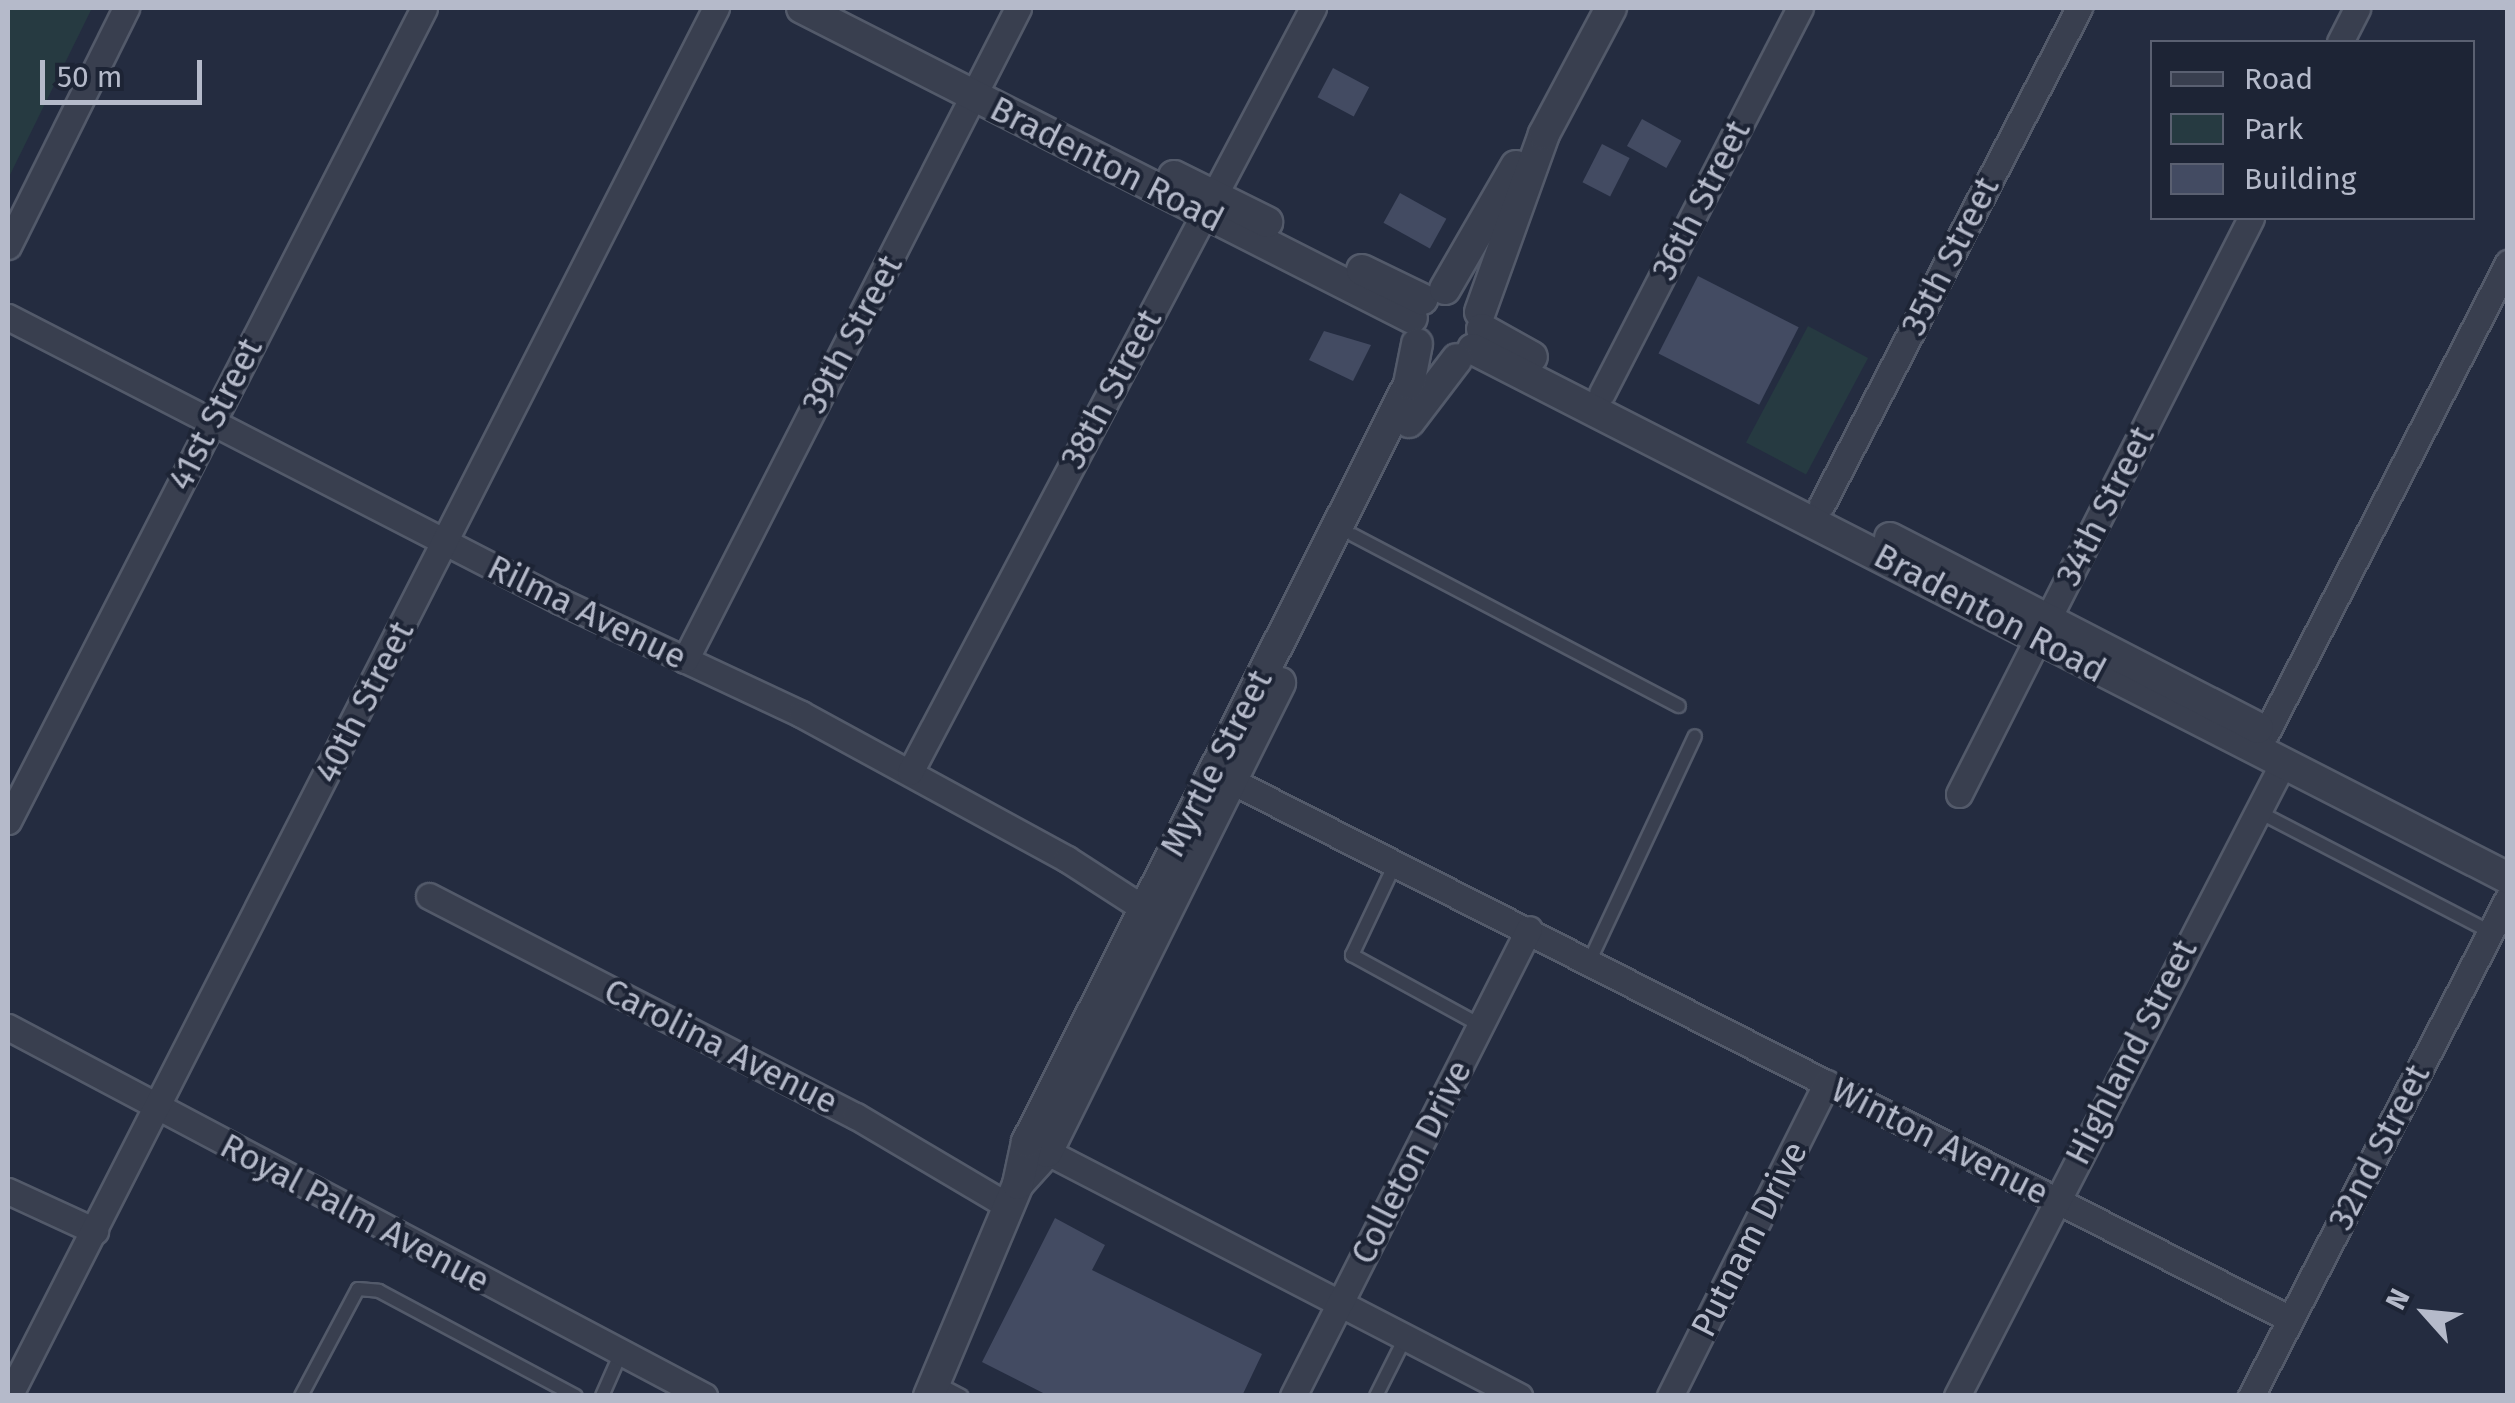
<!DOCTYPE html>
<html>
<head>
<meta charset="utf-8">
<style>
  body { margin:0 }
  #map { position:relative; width:2515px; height:1403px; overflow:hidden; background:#242c40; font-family:"Fira Sans",sans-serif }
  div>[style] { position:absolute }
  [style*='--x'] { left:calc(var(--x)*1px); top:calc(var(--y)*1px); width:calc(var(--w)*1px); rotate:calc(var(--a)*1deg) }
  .green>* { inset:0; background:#263a41; transform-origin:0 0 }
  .building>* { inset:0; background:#434b62; transform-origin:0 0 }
  .roads { filter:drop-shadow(2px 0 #535a6a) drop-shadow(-2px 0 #535a6a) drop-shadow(0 2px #535a6a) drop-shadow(0 -2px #535a6a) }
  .service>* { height:12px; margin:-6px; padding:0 6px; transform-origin:6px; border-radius:6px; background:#393f4f }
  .minor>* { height:25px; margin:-12.5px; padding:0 12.5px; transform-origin:12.5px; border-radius:12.5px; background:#393f4f }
  .tertiary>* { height:30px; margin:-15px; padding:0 15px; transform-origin:15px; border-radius:15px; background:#393f4f }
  span { translate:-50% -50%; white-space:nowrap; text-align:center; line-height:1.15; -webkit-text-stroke:8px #1d2435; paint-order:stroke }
  .street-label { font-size:35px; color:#b5baca }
  .frame { position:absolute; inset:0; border:10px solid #b5baca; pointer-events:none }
  .legend { position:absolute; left:2150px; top:40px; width:325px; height:180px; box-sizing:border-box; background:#1d2435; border:2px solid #5a6071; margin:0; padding:12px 18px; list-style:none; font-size:30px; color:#b5baca }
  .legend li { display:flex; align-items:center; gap:20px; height:50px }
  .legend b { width:50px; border:2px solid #5a6071 }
  .north { position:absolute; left:2375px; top:1263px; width:100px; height:100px; -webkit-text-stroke:8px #1d2435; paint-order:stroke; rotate:297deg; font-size:28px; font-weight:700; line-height:40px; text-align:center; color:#b5baca }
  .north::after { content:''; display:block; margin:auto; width:35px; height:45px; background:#b5baca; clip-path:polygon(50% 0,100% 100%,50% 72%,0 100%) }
  .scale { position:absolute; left:40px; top:60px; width:162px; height:45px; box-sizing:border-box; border:5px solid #b5baca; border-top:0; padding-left:12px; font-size:30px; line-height:35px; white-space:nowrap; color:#b5baca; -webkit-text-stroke:8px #1d2435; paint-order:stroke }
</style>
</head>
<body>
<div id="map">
  <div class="green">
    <div style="clip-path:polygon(8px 8px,92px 8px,8px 179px)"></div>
    <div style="left:1808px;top:326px;width:68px;height:132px;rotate:28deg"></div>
  </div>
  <div class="building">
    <div style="left:1333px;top:68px;width:41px;height:33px;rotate:28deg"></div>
    <div style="left:1642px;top:119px;width:45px;height:31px;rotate:29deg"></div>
    <div style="left:1602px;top:144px;width:31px;height:43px;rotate:27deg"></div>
    <div style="left:1400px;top:193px;width:53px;height:34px;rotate:29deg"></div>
    <div style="left:1698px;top:276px;width:113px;height:87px;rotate:27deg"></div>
    <div style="clip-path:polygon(1324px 331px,1371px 345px,1353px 381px,1309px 360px)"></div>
    <div style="clip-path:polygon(1055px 1218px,1105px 1245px,1092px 1270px,1262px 1354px,1242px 1396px,1049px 1396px,982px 1362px)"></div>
  </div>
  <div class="roads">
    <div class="service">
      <div style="--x:1353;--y:535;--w:368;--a:27.7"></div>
      <div style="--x:2257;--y:811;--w:263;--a:27.4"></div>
      <div style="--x:1395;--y:864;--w:101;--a:115.3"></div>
      <div style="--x:1352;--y:955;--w:146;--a:28.7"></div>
      <div style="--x:1590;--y:960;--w:247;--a:-64.9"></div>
      <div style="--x:935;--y:1382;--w:30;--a:28"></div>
      <div style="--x:301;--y:1396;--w:121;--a:-62"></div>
      <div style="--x:358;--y:1289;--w:21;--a:5"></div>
      <div style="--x:379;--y:1291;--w:223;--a:28.1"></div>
      <div style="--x:602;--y:1396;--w:47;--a:-66.2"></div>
      <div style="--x:1376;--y:1396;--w:65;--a:-63.4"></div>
    </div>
    <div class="minor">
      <div style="--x:2340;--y:42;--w:38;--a:-63"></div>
      <div style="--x:8;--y:246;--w:266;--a:-63.6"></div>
      <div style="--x:8;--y:317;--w:621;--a:27.23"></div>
      <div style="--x:560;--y:601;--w:266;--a:25.1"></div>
      <div style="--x:801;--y:714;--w:303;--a:28.6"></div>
      <div style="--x:1067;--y:859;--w:111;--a:32.8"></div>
      <div style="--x:1602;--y:393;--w:433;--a:-62.8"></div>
      <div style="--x:1822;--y:504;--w:559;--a:-62.61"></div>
      <div style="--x:685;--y:660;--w:732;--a:-62.94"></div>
      <div style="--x:2266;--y:733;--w:529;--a:-62.76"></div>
      <div style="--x:910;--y:772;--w:864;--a:-62.19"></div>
      <div style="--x:1216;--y:773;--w:1205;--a:26.95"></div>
      <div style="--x:1959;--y:794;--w:646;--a:-63.12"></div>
      <div style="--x:8;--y:821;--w:913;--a:-62.9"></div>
      <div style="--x:429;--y:896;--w:480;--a:27.3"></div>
      <div style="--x:856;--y:1116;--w:177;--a:30.6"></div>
      <div style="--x:8;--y:1027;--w:788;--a:27.93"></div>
      <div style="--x:1030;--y:1143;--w:551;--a:27.36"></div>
      <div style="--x:8;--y:1191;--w:96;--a:24.7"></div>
      <div style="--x:9;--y:1396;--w:1558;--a:-63.01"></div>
      <div style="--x:1293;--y:1396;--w:523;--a:-63.19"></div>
      <div style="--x:1670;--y:1396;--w:350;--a:-63.4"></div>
      <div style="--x:1957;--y:1396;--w:712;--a:-62.75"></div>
      <div style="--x:2251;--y:1396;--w:560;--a:-62.7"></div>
    </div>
    <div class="tertiary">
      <div style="--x:802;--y:8;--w:684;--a:26.94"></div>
      <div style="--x:1174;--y:176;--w:104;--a:26.3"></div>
      <div style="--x:1362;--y:270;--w:67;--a:25.8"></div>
      <div style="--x:1445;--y:289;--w:142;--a:-60"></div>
      <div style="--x:1480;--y:312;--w:189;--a:-70.2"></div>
      <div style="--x:1544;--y:134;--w:143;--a:-62"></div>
      <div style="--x:1482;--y:329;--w:57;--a:29.2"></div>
      <div style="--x:1473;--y:349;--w:1162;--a:27.07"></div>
      <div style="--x:1409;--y:422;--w:79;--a:-52.7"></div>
      <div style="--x:1890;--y:538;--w:414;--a:27.3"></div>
      <div style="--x:1020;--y:1182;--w:40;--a:-48"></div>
      <div style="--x:1047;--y:1152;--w:524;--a:-63.58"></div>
      <div style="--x:929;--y:1396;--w:230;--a:-67.2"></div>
      <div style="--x:1018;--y:1184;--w:43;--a:-77.9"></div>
      <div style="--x:1027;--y:1142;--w:849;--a:-63.25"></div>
      <div style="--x:1409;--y:384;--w:41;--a:-78.7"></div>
    </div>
  </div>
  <div class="street-label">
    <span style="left:1107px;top:164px;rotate:27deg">Bradenton Road</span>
    <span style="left:1701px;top:200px;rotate:-63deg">36th Street</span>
    <span style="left:1950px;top:256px;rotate:-63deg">35th Street</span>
    <span style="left:852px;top:334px;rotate:-62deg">39th Street</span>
    <span style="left:1111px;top:389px;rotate:-62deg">38th Street</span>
    <span style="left:215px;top:414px;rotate:-63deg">41st Street</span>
    <span style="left:2105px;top:506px;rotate:-63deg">34th Street</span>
    <span style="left:587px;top:612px;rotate:26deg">Rilma Avenue</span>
    <span style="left:1990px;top:613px;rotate:28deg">Bradenton Road</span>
    <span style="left:364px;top:702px;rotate:-63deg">40th Street</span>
    <span style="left:1216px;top:763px;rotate:-63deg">Myrtle Street</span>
    <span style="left:721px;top:1046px;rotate:27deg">Carolina Avenue</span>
    <span style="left:2131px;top:1052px;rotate:-63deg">Highland Street</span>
    <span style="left:1940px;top:1141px;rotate:27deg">Winton Avenue</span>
    <span style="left:2379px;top:1147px;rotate:-63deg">32nd Street</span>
    <span style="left:1411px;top:1162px;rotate:-63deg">Colleton Drive</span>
    <span style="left:355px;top:1213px;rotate:28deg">Royal Palm Avenue</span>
    <span style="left:1749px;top:1239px;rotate:-63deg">Putnam Drive</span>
  </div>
  <div class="frame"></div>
  <ul class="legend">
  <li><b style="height:12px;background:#393f4f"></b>Road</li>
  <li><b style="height:28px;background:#263a41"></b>Park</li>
  <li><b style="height:28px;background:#434b62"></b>Building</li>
  </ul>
  <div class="north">N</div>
  <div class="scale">50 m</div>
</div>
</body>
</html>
